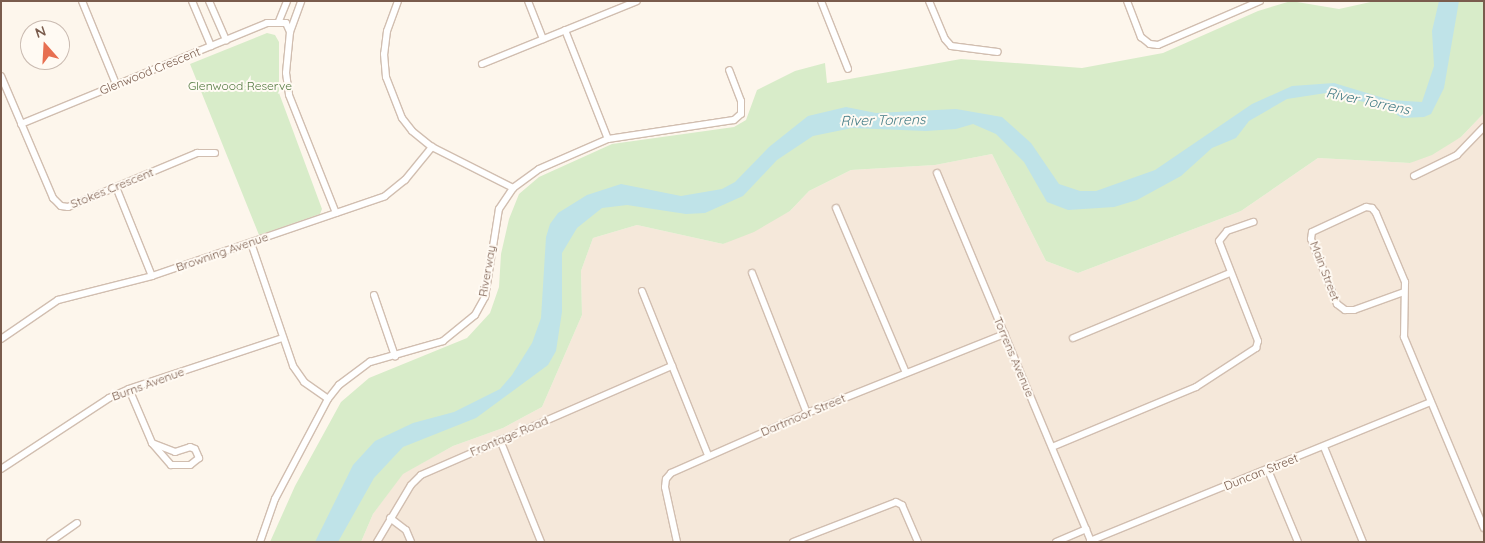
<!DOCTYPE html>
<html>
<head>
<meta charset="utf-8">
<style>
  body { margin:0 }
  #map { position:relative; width:1485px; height:543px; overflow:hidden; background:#fdf6ec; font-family:Quicksand,sans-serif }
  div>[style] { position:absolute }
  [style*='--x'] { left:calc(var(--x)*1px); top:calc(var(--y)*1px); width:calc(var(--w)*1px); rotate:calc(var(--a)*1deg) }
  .residential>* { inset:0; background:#f5e8da }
  .green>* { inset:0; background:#d8ecc9 }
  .water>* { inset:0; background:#bfe3e8 }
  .roads { filter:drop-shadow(1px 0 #d1beb0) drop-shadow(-1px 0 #d1beb0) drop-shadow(0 1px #d1beb0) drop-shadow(0 -1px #d1beb0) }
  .street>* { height:6px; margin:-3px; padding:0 3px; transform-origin:3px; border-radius:3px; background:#fff }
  span { translate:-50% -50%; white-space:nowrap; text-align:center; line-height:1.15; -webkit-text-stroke:4px #fffaf3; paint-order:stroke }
  .street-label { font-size:12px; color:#7a5c4d }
  .park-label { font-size:12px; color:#537a41 }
  .water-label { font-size:14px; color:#437c86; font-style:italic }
  .frame { position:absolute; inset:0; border:2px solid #7a5c4d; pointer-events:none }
  .north { position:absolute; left:20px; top:20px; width:50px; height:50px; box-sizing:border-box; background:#fffaf3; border:1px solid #cabbb1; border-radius:50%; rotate:341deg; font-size:14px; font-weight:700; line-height:20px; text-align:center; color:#7a5c4d }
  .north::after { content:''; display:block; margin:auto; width:18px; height:22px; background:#e76f51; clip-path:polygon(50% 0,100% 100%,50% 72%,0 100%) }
</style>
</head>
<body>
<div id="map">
  <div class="residential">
    <div style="clip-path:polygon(1484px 113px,1484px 542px,361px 542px,373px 514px,402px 474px,453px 446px,503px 428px,542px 407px,582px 315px,581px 271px,593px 238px,637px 225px,723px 244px,790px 211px,809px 191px,851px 170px,935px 165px,992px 154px,1046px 261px,1078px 273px,1241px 211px,1318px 158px,1410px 163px,1461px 137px)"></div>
  </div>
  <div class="green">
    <div style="clip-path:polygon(1291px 1px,1339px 9px,1375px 1px,1484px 1px,1484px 113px,1461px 137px,1432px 155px,1410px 163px,1318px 158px,1241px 211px,1078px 273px,1046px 261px,992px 154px,935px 165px,851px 170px,809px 191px,790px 211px,754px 232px,723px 244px,637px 225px,593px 238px,581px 271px,582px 315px,542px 407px,503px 428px,453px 446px,403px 474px,373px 514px,361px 542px,270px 542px,295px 486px,341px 402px,369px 378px,467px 338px,490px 313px,499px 287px,501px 254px,509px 219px,519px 194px,539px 177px,612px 144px,734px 127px,746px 120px,757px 90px,795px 71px,825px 63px,827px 83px,961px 59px,1082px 68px,1163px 53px,1258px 11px)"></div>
    <div style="clip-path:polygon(267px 33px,275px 35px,279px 42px,279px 93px,322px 209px,320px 214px,259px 235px,190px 64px)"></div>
  </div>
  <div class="water">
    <div style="clip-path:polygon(1439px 1px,1459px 1px,1444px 88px,1431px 114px,1424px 117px,1402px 118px,1385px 107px,1326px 93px,1287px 99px,1249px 121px,1236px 138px,1212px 148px,1181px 176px,1137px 200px,1114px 207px,1068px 210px,1047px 202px,1024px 162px,996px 134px,973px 124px,956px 129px,926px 131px,852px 128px,813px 136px,777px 160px,743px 196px,705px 213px,686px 214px,627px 205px,602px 208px,577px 228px,562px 253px,562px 312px,556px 351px,548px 365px,476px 418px,403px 447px,374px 478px,338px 542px,315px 542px,353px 465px,375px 441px,413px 423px,454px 412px,500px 389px,512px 375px,532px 343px,541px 318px,546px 237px,550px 224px,558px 213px,587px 195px,621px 184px,681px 196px,722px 189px,735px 182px,769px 147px,808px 116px,846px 107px,876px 113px,956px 109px,1002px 117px,1031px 143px,1059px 184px,1080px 191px,1096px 191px,1155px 170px,1252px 104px,1292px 86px,1334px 83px,1390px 100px,1422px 102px,1434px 66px,1432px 31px)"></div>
  </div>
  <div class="roads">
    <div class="street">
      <div style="--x:82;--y:1;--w:90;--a:67.7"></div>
      <div style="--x:192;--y:1;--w:49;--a:67.1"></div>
      <div style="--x:209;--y:1;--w:43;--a:66.4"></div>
      <div style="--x:398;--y:1;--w:32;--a:110"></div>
      <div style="--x:387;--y:31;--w:23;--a:97"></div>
      <div style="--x:384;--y:54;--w:23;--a:85"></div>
      <div style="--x:386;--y:77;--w:44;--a:68.7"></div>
      <div style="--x:402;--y:118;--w:16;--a:52"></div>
      <div style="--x:412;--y:131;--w:26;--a:39"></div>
      <div style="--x:432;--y:147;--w:91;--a:26.8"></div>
      <div style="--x:528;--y:1;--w:41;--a:68.5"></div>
      <div style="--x:821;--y:1;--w:73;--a:68.3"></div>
      <div style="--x:929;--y:1;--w:41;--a:67.2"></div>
      <div style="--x:945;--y:39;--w:9;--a:49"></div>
      <div style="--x:951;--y:46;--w:47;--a:7.3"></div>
      <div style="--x:1127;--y:1;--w:39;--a:69"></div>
      <div style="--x:1141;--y:37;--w:11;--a:38"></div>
      <div style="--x:1150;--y:44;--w:8;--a:7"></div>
      <div style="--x:1158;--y:45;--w:111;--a:-23.3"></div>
      <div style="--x:279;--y:21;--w:22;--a:-68"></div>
      <div style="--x:565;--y:30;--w:117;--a:68.5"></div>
      <div style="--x:290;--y:32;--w:33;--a:-70"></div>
      <div style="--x:482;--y:64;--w:167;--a:-22.1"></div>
      <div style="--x:1;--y:76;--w:133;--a:66.9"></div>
      <div style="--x:53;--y:198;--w:11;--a:45"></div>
      <div style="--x:61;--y:206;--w:7;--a:8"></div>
      <div style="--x:68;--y:207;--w:140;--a:-22.7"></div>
      <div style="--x:197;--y:153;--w:18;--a:0"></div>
      <div style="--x:21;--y:124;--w:266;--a:-22.3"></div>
      <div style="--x:267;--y:23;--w:19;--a:0"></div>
      <div style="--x:286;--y:23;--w:10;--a:66"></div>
      <div style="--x:290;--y:32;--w:41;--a:95.6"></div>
      <div style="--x:286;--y:73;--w:22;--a:82"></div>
      <div style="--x:289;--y:95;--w:127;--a:68.3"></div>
      <div style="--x:937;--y:173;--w:400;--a:67.3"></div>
      <div style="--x:1414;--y:176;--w:48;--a:-26"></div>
      <div style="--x:1457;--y:155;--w:39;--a:-46"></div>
      <div style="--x:116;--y:187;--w:96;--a:68"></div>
      <div style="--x:836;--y:208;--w:179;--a:67"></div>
      <div style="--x:251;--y:243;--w:130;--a:71.1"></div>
      <div style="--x:293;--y:366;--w:19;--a:55"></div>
      <div style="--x:304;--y:382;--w:29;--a:35"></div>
      <div style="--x:752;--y:273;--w:150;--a:68.6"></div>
      <div style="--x:642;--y:291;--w:177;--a:68.1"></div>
      <div style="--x:1404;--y:292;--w:53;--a:160.2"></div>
      <div style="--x:1354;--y:310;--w:9;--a:180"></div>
      <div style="--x:1345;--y:310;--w:10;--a:-143"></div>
      <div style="--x:1337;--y:304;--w:70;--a:-111.8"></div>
      <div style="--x:1311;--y:239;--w:7;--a:-82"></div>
      <div style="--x:1312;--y:232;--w:60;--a:-24.8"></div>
      <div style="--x:1366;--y:207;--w:6;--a:9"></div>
      <div style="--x:1372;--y:208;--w:6;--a:51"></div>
      <div style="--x:1376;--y:213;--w:75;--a:67.2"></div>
      <div style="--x:1405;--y:282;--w:55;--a:91"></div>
      <div style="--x:1404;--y:337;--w:207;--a:67.3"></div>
      <div style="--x:374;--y:295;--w:65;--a:71"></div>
      <div style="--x:1073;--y:338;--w:170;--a:-22.5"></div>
      <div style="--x:1;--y:339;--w:69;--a:-34.4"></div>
      <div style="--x:58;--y:300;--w:97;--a:-14.3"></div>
      <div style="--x:152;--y:276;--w:246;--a:-18.9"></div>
      <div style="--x:385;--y:196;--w:26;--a:-39"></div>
      <div style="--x:405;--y:180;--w:43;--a:-50.7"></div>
      <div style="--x:129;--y:389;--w:59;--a:66.9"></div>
      <div style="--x:152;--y:443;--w:25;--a:21"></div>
      <div style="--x:175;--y:452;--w:16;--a:-18"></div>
      <div style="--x:190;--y:447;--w:5;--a:22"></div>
      <div style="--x:195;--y:449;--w:10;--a:66"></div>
      <div style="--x:199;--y:458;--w:11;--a:142"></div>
      <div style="--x:190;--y:465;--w:19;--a:180"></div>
      <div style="--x:171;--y:465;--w:29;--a:-131"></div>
      <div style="--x:500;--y:440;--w:110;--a:68.1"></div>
      <div style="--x:1052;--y:447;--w:156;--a:-22.6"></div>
      <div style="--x:1196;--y:387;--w:72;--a:-33"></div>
      <div style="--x:1256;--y:348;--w:7;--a:-74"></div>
      <div style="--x:1258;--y:341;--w:107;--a:-111.3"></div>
      <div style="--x:1219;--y:241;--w:13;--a:-51"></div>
      <div style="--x:1227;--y:231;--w:28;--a:-19"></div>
      <div style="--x:1324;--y:447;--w:103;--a:67.7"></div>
      <div style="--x:1;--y:469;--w:129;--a:-33.3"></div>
      <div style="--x:109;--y:398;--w:22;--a:-24"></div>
      <div style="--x:129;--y:389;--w:161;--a:-18.4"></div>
      <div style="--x:1268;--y:470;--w:78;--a:67.4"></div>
      <div style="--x:390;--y:518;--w:20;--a:37"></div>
      <div style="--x:406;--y:530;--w:13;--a:67"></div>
      <div style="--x:1090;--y:541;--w:368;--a:-22.2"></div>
      <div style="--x:50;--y:542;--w:33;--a:-35"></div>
      <div style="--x:260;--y:542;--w:46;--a:-70.8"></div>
      <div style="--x:275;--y:499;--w:113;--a:-62.1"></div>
      <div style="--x:328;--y:399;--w:18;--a:-52"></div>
      <div style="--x:339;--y:385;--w:39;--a:-37"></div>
      <div style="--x:370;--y:362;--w:76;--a:-16"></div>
      <div style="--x:443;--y:341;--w:41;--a:-39.1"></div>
      <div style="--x:475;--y:315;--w:21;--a:-61"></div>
      <div style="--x:485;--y:297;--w:89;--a:-81"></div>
      <div style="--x:499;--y:209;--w:25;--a:-56"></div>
      <div style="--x:513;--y:188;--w:32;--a:-36"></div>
      <div style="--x:539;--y:169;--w:75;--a:-23.5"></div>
      <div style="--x:608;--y:139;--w:127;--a:-8.6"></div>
      <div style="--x:734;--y:120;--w:9;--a:-41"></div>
      <div style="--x:741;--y:114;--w:13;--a:-90"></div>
      <div style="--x:741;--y:101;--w:33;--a:-111"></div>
      <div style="--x:377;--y:542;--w:66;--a:-59.2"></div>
      <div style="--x:411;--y:485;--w:14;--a:-45"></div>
      <div style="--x:421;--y:475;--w:274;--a:-23.5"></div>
      <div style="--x:677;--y:542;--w:56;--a:-102.3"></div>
      <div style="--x:665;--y:487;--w:8;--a:-83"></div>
      <div style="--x:666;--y:479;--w:8;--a:-50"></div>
      <div style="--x:671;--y:473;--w:149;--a:-23.8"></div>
      <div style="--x:807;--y:413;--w:213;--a:-21.8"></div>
      <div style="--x:793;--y:542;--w:110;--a:-21.2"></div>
      <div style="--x:896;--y:502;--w:7;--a:27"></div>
      <div style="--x:902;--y:505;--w:40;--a:66.6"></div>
      <div style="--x:1056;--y:542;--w:33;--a:-23"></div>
    </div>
  </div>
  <div class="street-label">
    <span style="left:150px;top:71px;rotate:-22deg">Glenwood Crescent</span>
    <span style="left:112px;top:188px;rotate:-22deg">Stokes Crescent</span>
    <span style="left:222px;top:252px;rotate:-19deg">Browning Avenue</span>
    <span style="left:487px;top:271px;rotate:-80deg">Riverway</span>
    <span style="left:1325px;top:271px;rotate:69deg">Main Street</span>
    <span style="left:1014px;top:357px;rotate:67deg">Torrens Avenue</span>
    <span style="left:148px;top:384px;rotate:-20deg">Burns Avenue</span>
    <span style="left:803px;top:415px;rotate:-23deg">Dartmoor Street</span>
    <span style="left:509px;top:436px;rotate:-23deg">Frontage Road</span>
    <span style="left:1261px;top:472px;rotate:-22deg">Duncan Street</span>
  </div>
  <div class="park-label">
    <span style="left:240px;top:86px">Glenwood Reserve</span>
  </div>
  <div class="water-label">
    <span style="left:1368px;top:101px;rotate:12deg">River Torrens</span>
    <span style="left:883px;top:120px;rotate:-1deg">River Torrens</span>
  </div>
  <div class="frame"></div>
  <div class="north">N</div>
</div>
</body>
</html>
